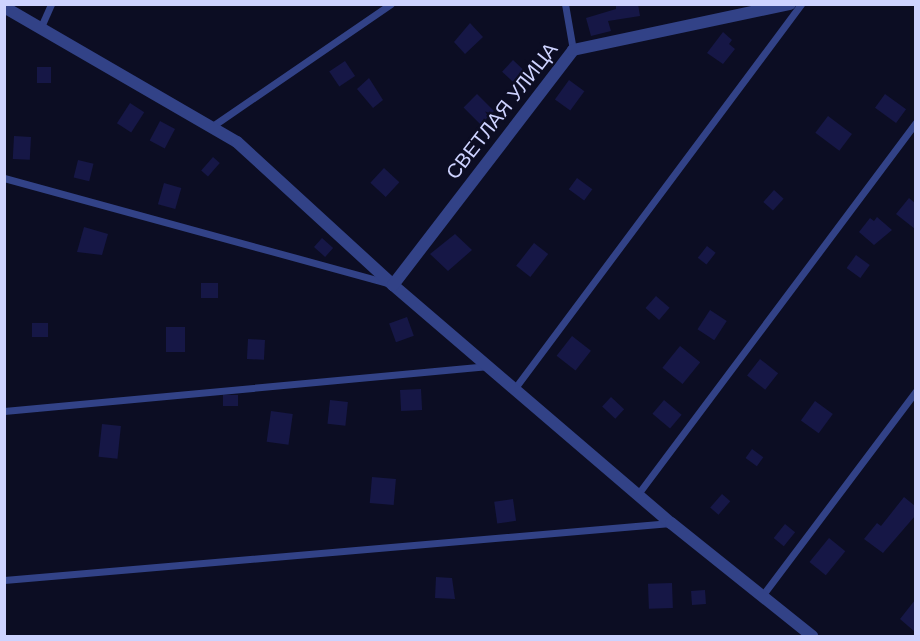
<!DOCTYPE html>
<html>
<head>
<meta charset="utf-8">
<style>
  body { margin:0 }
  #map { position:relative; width:920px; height:641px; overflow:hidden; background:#0c0d23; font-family:Arial,sans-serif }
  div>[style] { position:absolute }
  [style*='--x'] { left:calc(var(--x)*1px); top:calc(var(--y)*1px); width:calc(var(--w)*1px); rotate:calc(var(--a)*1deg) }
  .building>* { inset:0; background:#161746; transform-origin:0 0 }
  .lane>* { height:7px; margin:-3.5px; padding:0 3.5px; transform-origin:3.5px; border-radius:3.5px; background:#324287 }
  .street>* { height:12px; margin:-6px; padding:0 6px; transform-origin:6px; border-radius:6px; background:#324287 }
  span { translate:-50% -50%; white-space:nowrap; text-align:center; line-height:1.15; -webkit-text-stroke:4.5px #0c0d23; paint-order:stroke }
  .street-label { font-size:20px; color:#ced3ff }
  .frame { position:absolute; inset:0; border:6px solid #ced3ff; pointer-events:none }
</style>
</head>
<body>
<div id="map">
  <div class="building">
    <div style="clip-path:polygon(616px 4px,638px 4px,640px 16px,608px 21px,611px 31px,591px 36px,586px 18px,616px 9px)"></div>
    <div style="clip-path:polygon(470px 23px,483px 37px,465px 54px,454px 42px)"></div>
    <div style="clip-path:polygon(723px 32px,732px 40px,729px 44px,735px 49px,723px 64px,707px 53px)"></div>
    <div style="left:513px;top:60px;width:16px;height:16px;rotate:43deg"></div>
    <div style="left:345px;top:61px;width:18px;height:19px;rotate:56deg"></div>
    <div style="left:37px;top:67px;width:14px;height:16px"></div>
    <div style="clip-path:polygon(369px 78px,383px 100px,373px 108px,357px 89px)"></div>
    <div style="left:569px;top:80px;width:19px;height:24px;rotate:36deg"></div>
    <div style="left:477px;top:94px;width:24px;height:19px;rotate:45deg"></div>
    <div style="left:885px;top:94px;width:26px;height:17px;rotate:36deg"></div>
    <div style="left:130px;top:103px;width:17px;height:24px;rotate:33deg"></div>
    <div style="left:828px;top:116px;width:30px;height:21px;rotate:37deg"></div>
    <div style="left:160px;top:121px;width:17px;height:22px;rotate:28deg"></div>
    <div style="left:14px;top:136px;width:17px;height:23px;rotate:3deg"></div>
    <div style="left:213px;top:157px;width:9px;height:18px;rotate:41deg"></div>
    <div style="left:78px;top:160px;width:16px;height:18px;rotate:14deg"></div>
    <div style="left:384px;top:168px;width:21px;height:20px;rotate:43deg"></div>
    <div style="left:577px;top:178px;width:19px;height:14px;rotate:36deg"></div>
    <div style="left:164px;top:183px;width:18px;height:22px;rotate:16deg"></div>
    <div style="left:774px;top:190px;width:13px;height:16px;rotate:42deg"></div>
    <div style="clip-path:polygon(909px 198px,915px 203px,915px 229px,896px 214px)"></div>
    <div style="clip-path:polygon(877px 217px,892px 230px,874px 245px,859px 232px,870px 218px,874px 221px)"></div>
    <div style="clip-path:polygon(84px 227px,108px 234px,102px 255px,77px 252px)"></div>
    <div style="clip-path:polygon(455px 234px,472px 250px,448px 271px,430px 254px)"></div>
    <div style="left:322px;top:238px;width:15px;height:12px;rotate:42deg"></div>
    <div style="left:534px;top:243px;width:18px;height:29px;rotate:38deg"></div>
    <div style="left:707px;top:246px;width:11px;height:15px;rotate:38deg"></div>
    <div style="left:856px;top:255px;width:17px;height:16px;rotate:36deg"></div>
    <div style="left:201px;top:283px;width:17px;height:15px"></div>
    <div style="left:656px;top:296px;width:18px;height:16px;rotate:41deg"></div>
    <div style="left:710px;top:310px;width:20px;height:23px;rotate:33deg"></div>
    <div style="left:407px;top:317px;width:20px;height:19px;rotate:70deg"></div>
    <div style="left:32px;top:323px;width:16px;height:14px"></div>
    <div style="left:166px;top:327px;width:19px;height:25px"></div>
    <div style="left:572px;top:336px;width:24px;height:25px;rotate:38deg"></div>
    <div style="left:248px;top:339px;width:17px;height:20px;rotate:3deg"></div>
    <div style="left:680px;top:346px;width:26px;height:28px;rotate:39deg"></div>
    <div style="left:760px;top:359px;width:23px;height:21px;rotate:38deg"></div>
    <div style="left:421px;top:389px;width:21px;height:21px;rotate:87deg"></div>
    <div style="left:238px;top:395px;width:11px;height:15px;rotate:90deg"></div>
    <div style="left:611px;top:397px;width:18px;height:13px;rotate:43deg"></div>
    <div style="left:330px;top:400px;width:18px;height:24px;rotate:6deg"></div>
    <div style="left:664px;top:400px;width:23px;height:18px;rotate:40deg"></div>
    <div style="left:815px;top:401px;width:22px;height:24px;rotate:36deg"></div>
    <div style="left:271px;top:411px;width:22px;height:31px;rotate:8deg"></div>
    <div style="left:102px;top:424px;width:19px;height:33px;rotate:6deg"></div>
    <div style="left:752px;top:449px;width:14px;height:11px;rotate:36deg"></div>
    <div style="left:372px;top:477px;width:24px;height:26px;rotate:5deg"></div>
    <div style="left:722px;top:494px;width:11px;height:18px;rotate:41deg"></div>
    <div style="clip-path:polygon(904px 497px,915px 506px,915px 516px,883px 553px,864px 539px,877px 523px,881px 526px)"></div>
    <div style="left:513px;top:499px;width:22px;height:19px;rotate:82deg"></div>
    <div style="left:785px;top:524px;width:13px;height:18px;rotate:39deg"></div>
    <div style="left:829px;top:538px;width:21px;height:31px;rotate:39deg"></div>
    <div style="clip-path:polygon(436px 577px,452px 578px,455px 599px,435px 598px)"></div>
    <div style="left:672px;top:583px;width:25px;height:24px;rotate:88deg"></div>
    <div style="left:705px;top:590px;width:14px;height:14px;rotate:86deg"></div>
    <div style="clip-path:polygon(915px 600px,915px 632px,900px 619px)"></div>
  </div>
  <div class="lane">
    <div style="--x:565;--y:4;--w:47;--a:80.1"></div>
    <div style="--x:40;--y:29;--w:27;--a:-66"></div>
    <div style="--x:214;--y:125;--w:214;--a:-34.4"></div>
    <div style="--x:4;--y:178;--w:397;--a:15.3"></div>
    <div style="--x:515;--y:388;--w:479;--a:-53.3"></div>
    <div style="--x:4;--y:411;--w:484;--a:-5.3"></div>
    <div style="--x:638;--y:494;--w:464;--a:-53.2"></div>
    <div style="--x:4;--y:580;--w:669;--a:-4.88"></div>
    <div style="--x:762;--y:596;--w:256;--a:-53.1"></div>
  </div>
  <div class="street">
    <div style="--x:4;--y:7;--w:269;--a:30.1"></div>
    <div style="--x:237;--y:142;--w:212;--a:42.5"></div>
    <div style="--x:393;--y:285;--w:366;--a:40.6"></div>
    <div style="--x:671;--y:523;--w:181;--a:38.7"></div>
    <div style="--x:393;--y:285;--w:296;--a:-52.5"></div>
    <div style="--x:573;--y:50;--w:222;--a:-12"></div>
  </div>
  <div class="street-label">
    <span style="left:502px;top:111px;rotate:-52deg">СВЕТЛАЯ УЛИЦА</span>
  </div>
  <div class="frame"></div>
</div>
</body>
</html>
